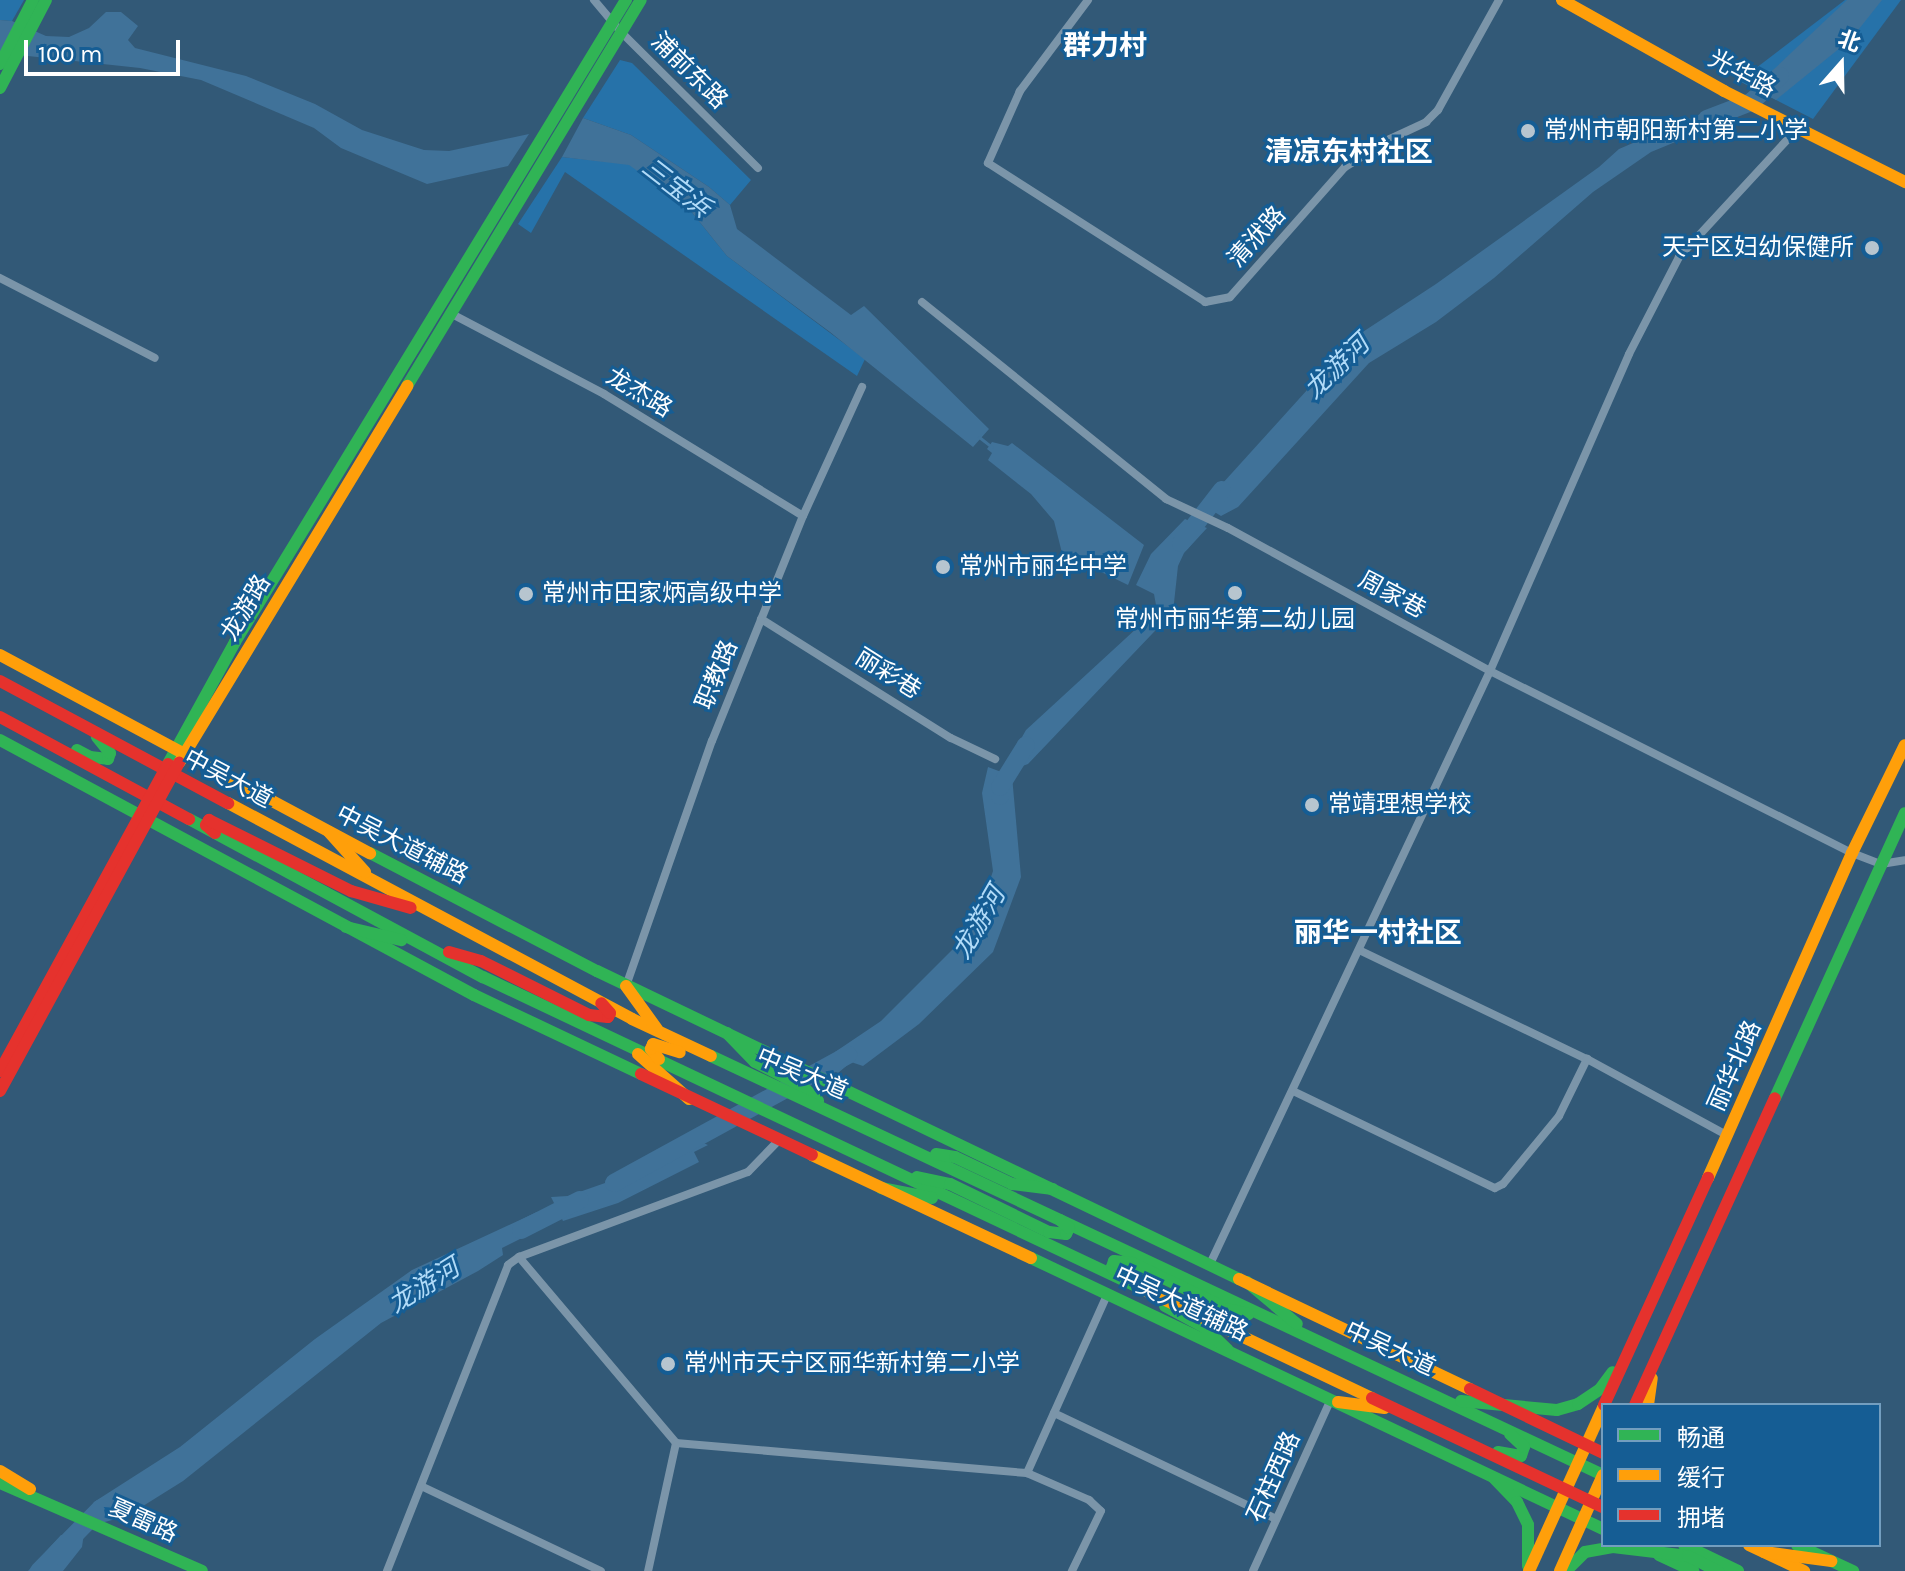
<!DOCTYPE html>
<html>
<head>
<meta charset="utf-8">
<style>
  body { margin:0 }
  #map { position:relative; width:1905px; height:1571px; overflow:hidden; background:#325977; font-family:Karla,"Noto Sans SC",sans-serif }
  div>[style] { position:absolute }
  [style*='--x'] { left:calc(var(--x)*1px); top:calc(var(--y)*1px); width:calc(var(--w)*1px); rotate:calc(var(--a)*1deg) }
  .green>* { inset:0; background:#2672a9 }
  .water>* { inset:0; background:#407299 }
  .stream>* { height:3px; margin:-1.5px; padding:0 1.5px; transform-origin:1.5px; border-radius:1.5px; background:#407299 }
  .river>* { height:18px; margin:-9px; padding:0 9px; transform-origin:9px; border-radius:9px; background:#407299 }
  .street>* { height:8px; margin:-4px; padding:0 4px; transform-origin:4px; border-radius:4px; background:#7b95a9 }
  .fast>* { height:12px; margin:-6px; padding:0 6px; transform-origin:6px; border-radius:6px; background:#30b455 }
  .slow>* { height:12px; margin:-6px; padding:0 6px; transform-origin:6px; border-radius:6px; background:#ff9f0a }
  .jam>* { height:12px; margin:-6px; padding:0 6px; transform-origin:6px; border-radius:6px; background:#e5322d }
  .dots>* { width:22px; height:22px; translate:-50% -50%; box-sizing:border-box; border:4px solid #155d94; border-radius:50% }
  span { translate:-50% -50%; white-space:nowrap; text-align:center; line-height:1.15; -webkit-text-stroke:6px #155d94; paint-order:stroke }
  .street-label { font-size:24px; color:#fff }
  .poi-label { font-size:24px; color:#fff }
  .left { translate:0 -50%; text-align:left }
  .right { translate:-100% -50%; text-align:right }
  .water-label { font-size:26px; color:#b1dbf8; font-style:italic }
  .quarter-label { font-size:28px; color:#fff; font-weight:700 }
  .legend { position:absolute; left:1601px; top:1403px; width:280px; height:144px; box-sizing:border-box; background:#155d94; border:2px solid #739ebf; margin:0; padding:10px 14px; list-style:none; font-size:24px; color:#fff }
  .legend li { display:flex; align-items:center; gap:16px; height:40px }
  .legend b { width:40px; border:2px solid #739ebf }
  .north { position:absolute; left:1801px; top:24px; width:80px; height:80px; -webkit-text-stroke:6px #155d94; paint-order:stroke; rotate:20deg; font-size:22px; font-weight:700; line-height:32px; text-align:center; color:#fff }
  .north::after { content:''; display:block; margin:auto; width:28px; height:36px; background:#fff; clip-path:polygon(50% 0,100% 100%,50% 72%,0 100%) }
  .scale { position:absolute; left:24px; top:40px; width:156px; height:36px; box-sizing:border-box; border:4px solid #fff; border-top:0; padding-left:10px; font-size:24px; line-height:28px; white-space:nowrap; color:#fff; -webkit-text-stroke:6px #155d94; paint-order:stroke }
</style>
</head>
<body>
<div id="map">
  <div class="green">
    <div style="clip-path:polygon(0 0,24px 0,12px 21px,0 20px)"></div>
    <div style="clip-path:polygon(1845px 0,1901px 0,1813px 119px,1739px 81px)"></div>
    <div style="clip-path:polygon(620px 60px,632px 63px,751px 180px,730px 205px,709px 187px,631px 135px,583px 118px)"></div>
    <div style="clip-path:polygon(562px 157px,629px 164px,686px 205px,727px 256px,865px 359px,857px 376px,565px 172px,531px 233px,518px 224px)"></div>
  </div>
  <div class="water">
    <div style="clip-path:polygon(1847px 0,1882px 0,1851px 39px,1776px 100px,1754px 88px)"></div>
    <div style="clip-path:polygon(106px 12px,121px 12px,138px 26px,128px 40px,135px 48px,246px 76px,315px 104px,362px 130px,424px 150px,449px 151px,529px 134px,508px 166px,427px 184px,341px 148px,314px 128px,201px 80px,140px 68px,0 53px,0 20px,12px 21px,46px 36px,69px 37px,89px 28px)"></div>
    <div style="clip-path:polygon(1719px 106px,1741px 115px,1651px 152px,1593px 192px,1494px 278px,1436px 322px,1369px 363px,1238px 507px,1221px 516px,1203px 505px,1355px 337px,1436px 284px,1599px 167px,1619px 149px)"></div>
    <div style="clip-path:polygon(583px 118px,631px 135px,709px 187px,730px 205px,737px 229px,851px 315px,864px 306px,989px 429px,973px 447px,830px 332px,727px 256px,686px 205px,629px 165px,562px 157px)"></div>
    <div style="clip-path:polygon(992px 442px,1008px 446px,1012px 443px,1144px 545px,1128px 585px,1062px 553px,1054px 521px,1031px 494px,988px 460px,992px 453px,987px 449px)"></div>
    <div style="clip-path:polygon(1185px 519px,1207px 528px,1184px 553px,1178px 566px,1173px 612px,1028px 764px,1017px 768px,1008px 762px,1026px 730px,1150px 616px,1156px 605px,1154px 594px,1136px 585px,1151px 554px)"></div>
    <div style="clip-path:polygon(988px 767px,1012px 776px,1021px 877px,993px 952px,919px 1024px,863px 1066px,851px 1062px,838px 1073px,823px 1066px,837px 1058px,835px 1052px,881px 1021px,958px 944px,981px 907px,993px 871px,982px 793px)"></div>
    <div style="clip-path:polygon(694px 1139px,708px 1145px,694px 1152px,699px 1162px,618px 1203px,563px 1221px,551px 1197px,568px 1196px,662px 1163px,674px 1147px)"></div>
    <div style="clip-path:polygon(537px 1212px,544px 1227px,502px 1248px,503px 1255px,478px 1271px,381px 1323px,183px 1481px,127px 1516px,101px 1523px,85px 1516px,94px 1502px,180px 1447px,315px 1339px,412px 1270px)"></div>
    <div style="clip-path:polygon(74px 1527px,84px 1533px,82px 1547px,63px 1571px,28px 1571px,61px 1535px,66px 1536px)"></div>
  </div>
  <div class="stream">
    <div style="--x:979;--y:437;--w:16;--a:38"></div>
  </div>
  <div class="river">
    <div style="--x:1707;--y:119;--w:47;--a:-21.1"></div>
    <div style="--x:1751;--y:102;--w:39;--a:-42"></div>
    <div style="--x:1181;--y:543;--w:67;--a:-52.3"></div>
    <div style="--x:1000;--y:796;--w:9;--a:-90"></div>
    <div style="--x:1000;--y:787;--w:49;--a:-58.2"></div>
    <div style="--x:614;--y:1183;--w:267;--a:-28.7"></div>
    <div style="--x:521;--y:1230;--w:66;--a:-27"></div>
    <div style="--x:39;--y:1571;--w:88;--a:-45.5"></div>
  </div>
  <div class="street">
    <div style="--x:594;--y:0;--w:42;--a:49.8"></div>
    <div style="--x:621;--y:32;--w:193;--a:44.8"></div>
    <div style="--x:1088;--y:0;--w:114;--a:126.8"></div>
    <div style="--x:1020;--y:91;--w:79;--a:114"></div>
    <div style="--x:988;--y:163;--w:258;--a:32.6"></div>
    <div style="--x:1205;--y:302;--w:25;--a:-11"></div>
    <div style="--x:1230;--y:297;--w:174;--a:-48.5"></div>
    <div style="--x:1345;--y:167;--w:53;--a:-31.9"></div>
    <div style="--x:1390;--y:139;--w:40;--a:-25"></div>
    <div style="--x:1426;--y:122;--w:17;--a:-45"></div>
    <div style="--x:1438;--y:110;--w:126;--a:-61"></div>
    <div style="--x:0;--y:278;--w:174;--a:27.3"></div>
    <div style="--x:922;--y:302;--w:314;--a:38.9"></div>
    <div style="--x:1166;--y:499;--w:68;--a:25.1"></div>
    <div style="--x:1228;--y:528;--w:298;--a:28.6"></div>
    <div style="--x:1490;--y:671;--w:405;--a:26.7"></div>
    <div style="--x:1852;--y:853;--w:31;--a:21"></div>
    <div style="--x:1881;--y:864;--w:24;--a:-9"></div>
    <div style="--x:450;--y:313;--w:174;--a:27.7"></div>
    <div style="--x:604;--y:394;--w:233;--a:31.5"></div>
    <div style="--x:761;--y:619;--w:224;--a:32.1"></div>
    <div style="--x:951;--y:738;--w:49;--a:25.5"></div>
    <div style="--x:1359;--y:950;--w:253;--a:25.6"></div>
    <div style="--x:1587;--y:1059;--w:161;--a:28.6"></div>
    <div style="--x:626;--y:986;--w:260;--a:-70.7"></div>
    <div style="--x:712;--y:741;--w:243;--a:-68"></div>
    <div style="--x:803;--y:516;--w:142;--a:-65.4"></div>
    <div style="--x:1293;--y:1091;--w:224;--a:25.7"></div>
    <div style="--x:1495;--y:1188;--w:9;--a:-27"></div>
    <div style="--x:1503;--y:1184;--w:88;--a:-50.5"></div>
    <div style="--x:1559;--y:1116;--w:64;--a:-63.8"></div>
    <div style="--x:519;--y:1257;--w:243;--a:49.8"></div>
    <div style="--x:676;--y:1443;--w:131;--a:102.3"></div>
    <div style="--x:1210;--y:1264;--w:656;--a:-64.72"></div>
    <div style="--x:1490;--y:671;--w:346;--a:-66.3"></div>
    <div style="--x:1629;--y:354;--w:109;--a:-62.7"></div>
    <div style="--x:1679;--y:257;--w:177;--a:-47.3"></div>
    <div style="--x:1054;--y:1413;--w:246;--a:25.5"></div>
    <div style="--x:676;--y:1443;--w:352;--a:4.9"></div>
    <div style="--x:1027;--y:1473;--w:68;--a:23.5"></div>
    <div style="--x:1089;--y:1500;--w:16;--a:43"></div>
    <div style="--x:1101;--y:1511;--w:67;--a:115.8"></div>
    <div style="--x:1027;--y:1473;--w:197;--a:-65.8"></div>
    <div style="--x:421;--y:1486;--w:199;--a:25.3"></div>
    <div style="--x:387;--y:1571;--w:329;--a:-68.4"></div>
    <div style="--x:508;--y:1265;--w:14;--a:-36"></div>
    <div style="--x:519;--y:1257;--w:244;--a:-20.4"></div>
    <div style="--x:748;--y:1172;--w:43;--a:-45.9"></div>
    <div style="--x:1253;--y:1571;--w:189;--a:-65.6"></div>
  </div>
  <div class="fast">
    <div style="--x:0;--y:64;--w:72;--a:-62.7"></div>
    <div style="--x:0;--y:88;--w:99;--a:-62.4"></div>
    <div style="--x:407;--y:386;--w:451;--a:-58.8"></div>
    <div style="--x:0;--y:740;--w:538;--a:28.28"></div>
    <div style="--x:474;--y:995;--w:185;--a:25.3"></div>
    <div style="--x:77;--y:750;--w:15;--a:28"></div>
    <div style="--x:90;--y:757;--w:18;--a:6"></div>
    <div style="--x:108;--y:759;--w:6;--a:-72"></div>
    <div style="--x:110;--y:753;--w:21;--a:-129"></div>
    <div style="--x:168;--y:764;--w:139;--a:-61.2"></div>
    <div style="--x:235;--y:642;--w:752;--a:-58.66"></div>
    <div style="--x:189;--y:819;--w:334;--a:28.3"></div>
    <div style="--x:483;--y:977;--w:725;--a:25.33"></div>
    <div style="--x:370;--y:853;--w:256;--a:27.5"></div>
    <div style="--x:597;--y:971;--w:712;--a:25.63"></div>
    <div style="--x:346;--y:927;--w:57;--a:13.3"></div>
    <div style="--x:727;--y:1033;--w:40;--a:46"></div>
    <div style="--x:755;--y:1062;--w:53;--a:27.1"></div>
    <div style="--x:802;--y:1086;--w:22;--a:43"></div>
    <div style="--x:711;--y:1056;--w:986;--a:25.16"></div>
    <div style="--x:1775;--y:1098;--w:313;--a:-65.5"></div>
    <div style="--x:936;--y:1154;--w:19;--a:9"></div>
    <div style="--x:955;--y:1157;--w:63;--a:25.3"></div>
    <div style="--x:1012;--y:1184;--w:41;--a:7"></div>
    <div style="--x:917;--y:1177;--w:34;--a:12"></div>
    <div style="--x:950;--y:1184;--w:110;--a:25.9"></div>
    <div style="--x:1049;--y:1232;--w:17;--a:7"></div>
    <div style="--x:1066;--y:1234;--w:7;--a:-63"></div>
    <div style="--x:1069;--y:1228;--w:12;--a:-138"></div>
    <div style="--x:881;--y:1188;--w:52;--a:11.1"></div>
    <div style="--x:1031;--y:1258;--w:633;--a:25.35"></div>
    <div style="--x:1121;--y:1275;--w:12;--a:-138"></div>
    <div style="--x:1112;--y:1267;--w:6;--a:-72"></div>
    <div style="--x:1114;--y:1261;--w:18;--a:6"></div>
    <div style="--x:1132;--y:1263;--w:106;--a:25.6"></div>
    <div style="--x:1228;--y:1309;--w:21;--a:14"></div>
    <div style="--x:1247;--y:1282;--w:65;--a:40"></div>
    <div style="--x:1165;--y:1306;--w:44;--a:28.3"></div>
    <div style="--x:1204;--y:1327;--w:33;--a:44"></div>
    <div style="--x:1461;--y:1401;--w:96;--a:5.4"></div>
    <div style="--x:1557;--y:1410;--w:22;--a:-16"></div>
    <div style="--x:1578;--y:1404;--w:27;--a:-34"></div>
    <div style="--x:1600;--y:1389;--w:21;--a:-53"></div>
    <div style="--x:1498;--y:1452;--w:23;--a:10"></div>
    <div style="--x:1521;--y:1456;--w:9;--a:-72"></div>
    <div style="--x:1524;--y:1447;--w:19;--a:-137"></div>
    <div style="--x:1494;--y:1478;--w:33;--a:46"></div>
    <div style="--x:1517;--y:1502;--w:25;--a:64"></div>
    <div style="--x:1528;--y:1525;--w:41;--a:90"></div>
    <div style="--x:0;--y:1483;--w:220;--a:23.5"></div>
    <div style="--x:1684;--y:1545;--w:60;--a:25.7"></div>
    <div style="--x:1797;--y:1545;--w:62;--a:24.9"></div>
    <div style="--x:1659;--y:1555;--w:38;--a:25"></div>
    <div style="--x:1566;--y:1571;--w:27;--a:-45"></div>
    <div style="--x:1585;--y:1552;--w:28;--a:-10"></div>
    <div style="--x:1613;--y:1547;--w:76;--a:6.8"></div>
    <div style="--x:1688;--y:1556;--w:34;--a:27"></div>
  </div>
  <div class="slow">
    <div style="--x:1562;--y:0;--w:186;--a:29.3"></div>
    <div style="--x:1724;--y:91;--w:203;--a:26.7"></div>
    <div style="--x:0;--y:655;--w:420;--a:28.2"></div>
    <div style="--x:179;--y:763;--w:441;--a:-58.8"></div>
    <div style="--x:228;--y:803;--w:458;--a:28.1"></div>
    <div style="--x:632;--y:1019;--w:87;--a:25.1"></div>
    <div style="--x:329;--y:832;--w:54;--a:48"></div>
    <div style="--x:626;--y:986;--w:53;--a:54.2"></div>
    <div style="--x:638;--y:1054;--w:68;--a:41.4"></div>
    <div style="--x:659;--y:1059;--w:13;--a:-129"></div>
    <div style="--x:651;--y:1049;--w:5;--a:-68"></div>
    <div style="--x:653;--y:1044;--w:28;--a:17"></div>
    <div style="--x:812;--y:1155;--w:242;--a:25.2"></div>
    <div style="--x:1708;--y:1178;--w:355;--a:-66.1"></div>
    <div style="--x:1852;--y:853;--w:120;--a:-63.9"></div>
    <div style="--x:1239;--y:1279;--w:256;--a:25.5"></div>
    <div style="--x:1138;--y:1287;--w:259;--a:25.4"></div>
    <div style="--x:1338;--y:1402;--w:47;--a:7.3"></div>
    <div style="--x:1648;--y:1405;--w:27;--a:-82"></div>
    <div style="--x:0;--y:1471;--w:35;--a:31"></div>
    <div style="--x:1749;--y:1545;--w:61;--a:25.3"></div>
    <div style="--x:1764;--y:1552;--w:68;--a:7.7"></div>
    <div style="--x:1529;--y:1571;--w:179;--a:-65.6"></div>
    <div style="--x:1560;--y:1571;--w:105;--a:-65.9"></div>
  </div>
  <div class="jam">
    <div style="--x:0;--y:681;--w:259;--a:28.2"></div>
    <div style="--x:0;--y:717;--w:215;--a:28.4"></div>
    <div style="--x:215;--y:833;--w:12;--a:-138"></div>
    <div style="--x:206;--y:825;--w:6;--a:-59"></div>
    <div style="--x:209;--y:820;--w:159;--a:26.6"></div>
    <div style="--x:351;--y:891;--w:62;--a:15.8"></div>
    <div style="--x:449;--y:952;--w:33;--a:16"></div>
    <div style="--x:481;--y:961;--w:121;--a:26.6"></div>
    <div style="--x:589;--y:1015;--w:19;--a:6"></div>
    <div style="--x:608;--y:1017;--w:4;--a:-63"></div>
    <div style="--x:610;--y:1013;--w:13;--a:-132"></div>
    <div style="--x:0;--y:1071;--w:350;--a:-61.3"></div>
    <div style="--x:641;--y:1074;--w:189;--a:25.3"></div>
    <div style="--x:0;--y:1091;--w:374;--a:-61.4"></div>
    <div style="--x:1470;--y:1389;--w:148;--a:25.7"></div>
    <div style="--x:1372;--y:1398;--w:255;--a:25.3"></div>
    <div style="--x:1604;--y:1405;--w:250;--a:-65.4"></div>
    <div style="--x:1635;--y:1405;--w:337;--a:-65.5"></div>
  </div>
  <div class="dots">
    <div style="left:1528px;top:131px;background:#b7c5cf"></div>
    <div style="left:1872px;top:248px;background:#b7c5cf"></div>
    <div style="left:943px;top:567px;background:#b7c5cf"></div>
    <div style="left:1235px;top:593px;background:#b7c5cf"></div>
    <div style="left:526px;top:594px;background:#b7c5cf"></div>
    <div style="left:1312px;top:805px;background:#b7c5cf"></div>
    <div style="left:668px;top:1364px;background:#b7c5cf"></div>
  </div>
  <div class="street-label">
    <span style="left:689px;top:71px;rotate:45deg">浦前东路</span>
    <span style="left:1742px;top:74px;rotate:28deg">光华路</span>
    <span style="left:1257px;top:237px;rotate:-48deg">清洑路</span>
    <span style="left:639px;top:393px;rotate:31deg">龙杰路</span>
    <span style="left:1392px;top:595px;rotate:28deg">周家巷</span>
    <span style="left:246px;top:608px;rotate:-59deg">龙游路</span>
    <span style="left:888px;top:674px;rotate:32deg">丽彩巷</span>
    <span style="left:717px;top:675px;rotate:-68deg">职教路</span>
    <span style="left:228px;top:779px;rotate:28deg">中吴大道</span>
    <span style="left:402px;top:845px;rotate:27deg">中吴大道辅路</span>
    <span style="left:1735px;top:1066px;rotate:-66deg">丽华北路</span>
    <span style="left:802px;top:1074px;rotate:23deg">中吴大道</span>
    <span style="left:1181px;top:1304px;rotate:25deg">中吴大道辅路</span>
    <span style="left:1390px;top:1349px;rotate:25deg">中吴大道</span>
    <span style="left:1274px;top:1477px;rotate:-66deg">石柱西路</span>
    <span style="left:143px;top:1521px;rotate:24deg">夏雷路</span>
  </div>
  <div class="poi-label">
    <span class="left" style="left:1544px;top:131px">常州市朝阳新村第二小学</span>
    <span class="right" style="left:1854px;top:248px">天宁区妇幼保健所</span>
    <span class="left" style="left:959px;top:567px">常州市丽华中学</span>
    <span class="left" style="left:542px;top:594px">常州市田家炳高级中学</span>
    <span style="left:1235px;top:620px">常州市丽华第二幼儿园</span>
    <span class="left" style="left:1328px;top:805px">常靖理想学校</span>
    <span class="left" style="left:684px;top:1364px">常州市天宁区丽华新村第二小学</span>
  </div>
  <div class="water-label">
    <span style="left:676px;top:188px;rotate:38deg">三宝浜</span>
    <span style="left:1337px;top:367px;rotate:-44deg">龙游河</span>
    <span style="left:979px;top:923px;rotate:-60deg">龙游河</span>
    <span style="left:424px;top:1286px;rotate:-32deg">龙游河</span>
  </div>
  <div class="quarter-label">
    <span style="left:1105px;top:46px">群力村</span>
    <span style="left:1349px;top:152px">清凉东村社区</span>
    <span style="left:1378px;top:933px">丽华一村社区</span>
  </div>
  <ul class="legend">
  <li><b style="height:10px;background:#30b455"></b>畅通</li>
  <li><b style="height:10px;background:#ff9f0a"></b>缓行</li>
  <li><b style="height:10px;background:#e5322d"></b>拥堵</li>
  </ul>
  <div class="north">北</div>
  <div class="scale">100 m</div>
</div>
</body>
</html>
